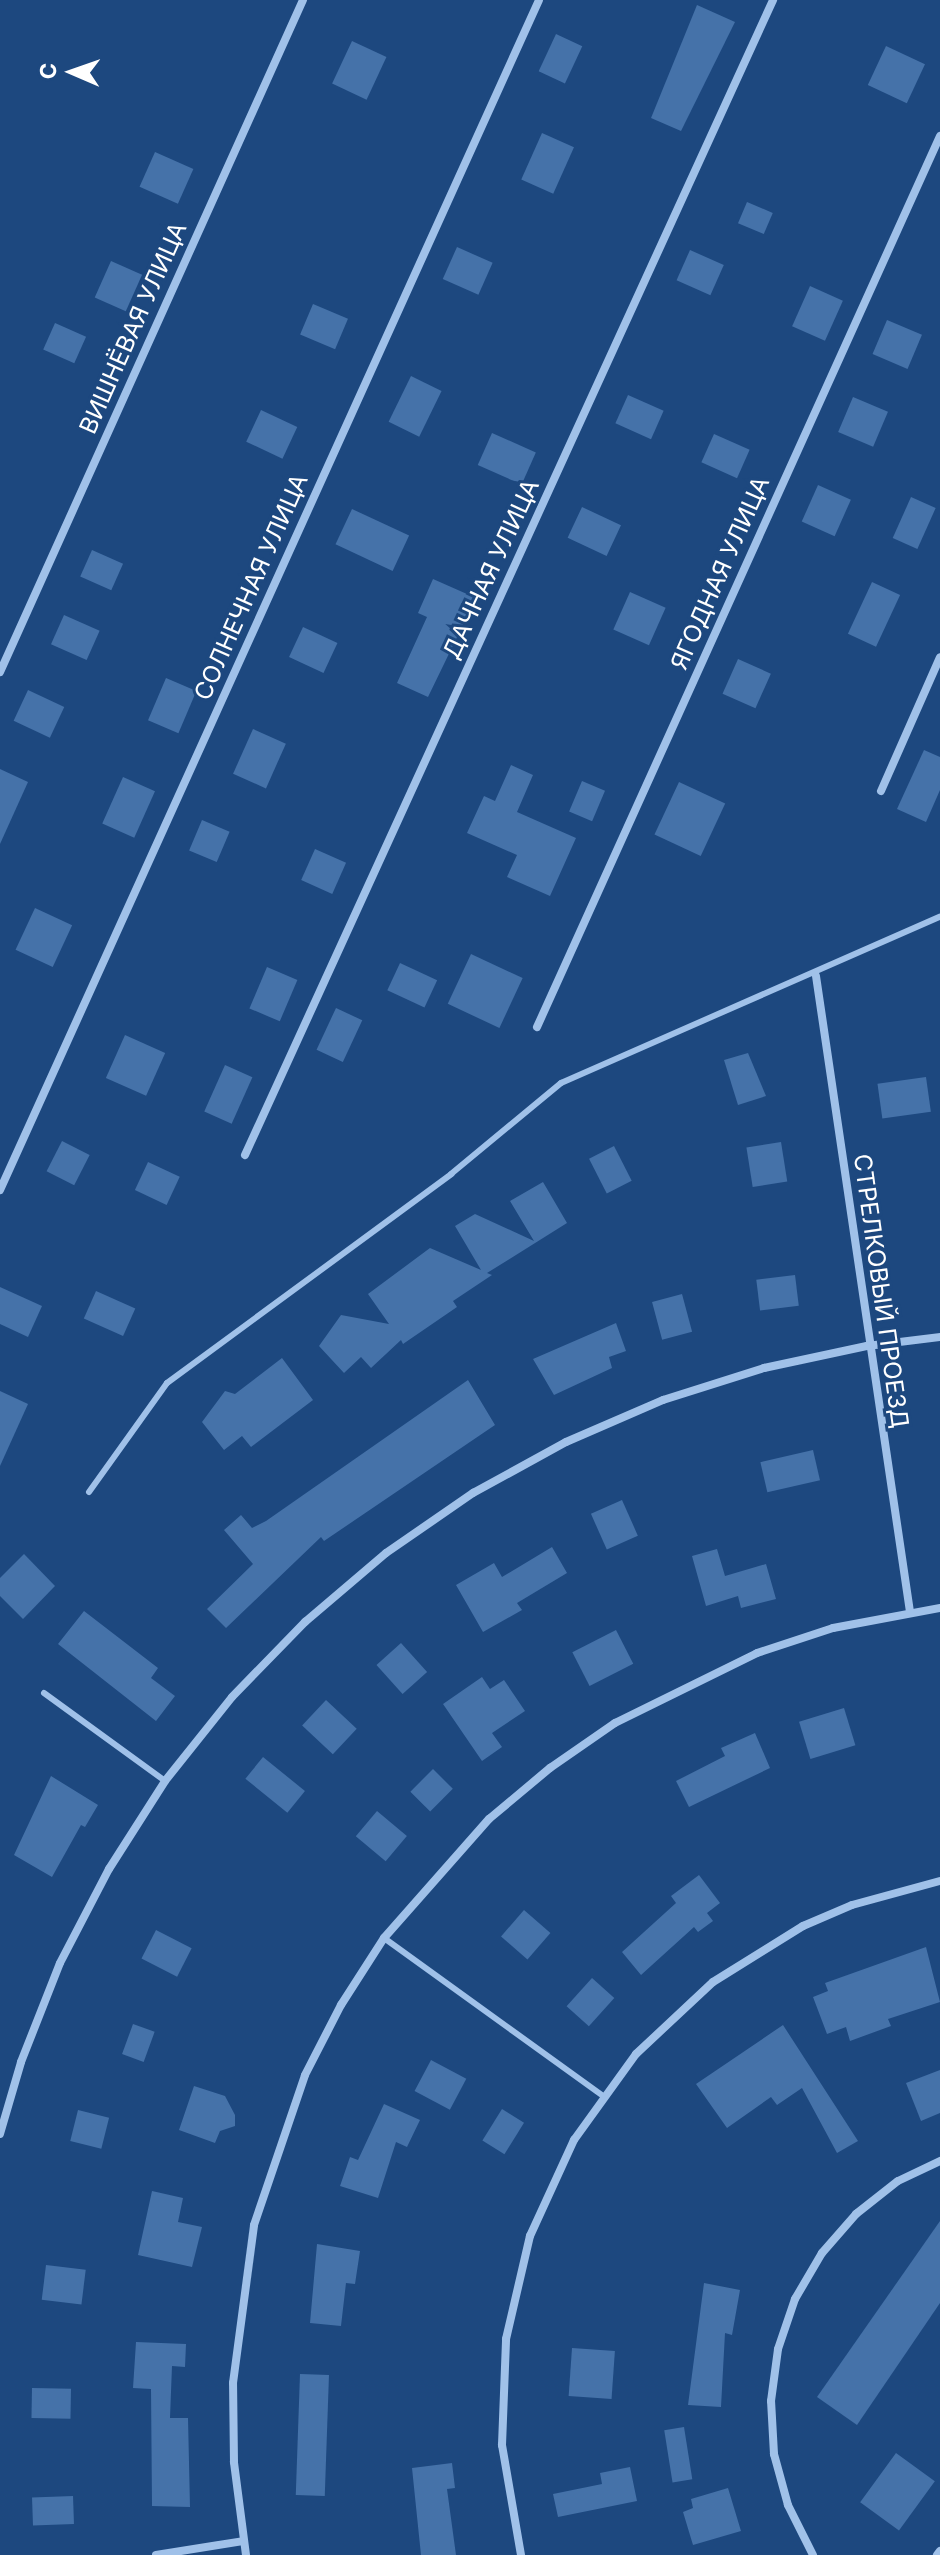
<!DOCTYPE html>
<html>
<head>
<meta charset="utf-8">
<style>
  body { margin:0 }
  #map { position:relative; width:940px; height:2555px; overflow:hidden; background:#1d487f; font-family:Inter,sans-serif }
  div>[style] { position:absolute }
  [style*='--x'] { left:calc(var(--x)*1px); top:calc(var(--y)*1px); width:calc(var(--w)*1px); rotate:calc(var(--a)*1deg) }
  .building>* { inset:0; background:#4572a9; transform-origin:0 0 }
  .service>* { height:6px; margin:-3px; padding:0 3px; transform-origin:3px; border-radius:3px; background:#a0c1e9 }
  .minor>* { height:8px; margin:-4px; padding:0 4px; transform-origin:4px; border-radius:4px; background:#a0c1e9 }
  span { translate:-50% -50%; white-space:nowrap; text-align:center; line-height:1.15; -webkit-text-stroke:6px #1d487f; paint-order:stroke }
  .street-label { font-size:24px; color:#fff }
  .north { position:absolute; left:32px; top:32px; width:80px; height:80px; -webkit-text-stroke:6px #1d487f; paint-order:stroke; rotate:272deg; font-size:22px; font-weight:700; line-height:32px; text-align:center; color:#fff }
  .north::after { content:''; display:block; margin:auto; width:28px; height:36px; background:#fff; clip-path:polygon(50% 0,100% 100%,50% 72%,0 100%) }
</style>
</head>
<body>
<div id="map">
  <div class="building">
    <div style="clip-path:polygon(697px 5px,735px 22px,681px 131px,651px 118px)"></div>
    <div style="left:556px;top:34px;width:29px;height:41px;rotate:25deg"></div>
    <div style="left:352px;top:41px;width:38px;height:47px;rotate:25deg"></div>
    <div style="left:886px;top:46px;width:43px;height:43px;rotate:25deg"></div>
    <div style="left:542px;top:133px;width:35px;height:51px;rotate:24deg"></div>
    <div style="left:155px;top:152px;width:42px;height:38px;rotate:24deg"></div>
    <div style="left:747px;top:202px;width:28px;height:23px;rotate:23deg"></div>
    <div style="left:457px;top:247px;width:39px;height:35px;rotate:24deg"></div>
    <div style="left:690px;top:250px;width:37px;height:33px;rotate:24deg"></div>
    <div style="left:111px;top:261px;width:34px;height:40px;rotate:24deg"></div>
    <div style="left:810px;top:286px;width:36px;height:44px;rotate:24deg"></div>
    <div style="left:313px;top:304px;width:38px;height:33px;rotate:23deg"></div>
    <div style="left:887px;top:320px;width:38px;height:37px;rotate:23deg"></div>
    <div style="left:55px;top:323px;width:34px;height:29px;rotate:24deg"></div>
    <div style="left:411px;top:376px;width:34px;height:51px;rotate:26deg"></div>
    <div style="left:628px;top:395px;width:39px;height:31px;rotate:24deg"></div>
    <div style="left:853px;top:397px;width:38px;height:38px;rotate:23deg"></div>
    <div style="left:261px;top:410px;width:40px;height:35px;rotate:25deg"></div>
    <div style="left:492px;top:433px;width:48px;height:35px;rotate:24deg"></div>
    <div style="left:714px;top:434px;width:39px;height:31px;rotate:24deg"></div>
    <div style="left:818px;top:485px;width:36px;height:40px;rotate:24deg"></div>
    <div style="left:911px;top:497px;width:27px;height:45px;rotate:24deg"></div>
    <div style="left:582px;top:507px;width:43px;height:34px;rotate:25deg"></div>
    <div style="left:352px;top:509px;width:63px;height:39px;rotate:25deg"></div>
    <div style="left:92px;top:550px;width:34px;height:29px;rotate:24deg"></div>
    <div style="clip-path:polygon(433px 579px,476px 598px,428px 697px,397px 683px,427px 617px,418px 613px)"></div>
    <div style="left:872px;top:582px;width:31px;height:57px;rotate:25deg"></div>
    <div style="left:630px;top:592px;width:39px;height:41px;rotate:24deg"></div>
    <div style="left:64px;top:615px;width:39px;height:32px;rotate:24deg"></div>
    <div style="left:303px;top:627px;width:38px;height:33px;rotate:25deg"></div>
    <div style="left:738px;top:659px;width:36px;height:38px;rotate:24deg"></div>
    <div style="left:166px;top:678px;width:33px;height:46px;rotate:23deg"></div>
    <div style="left:28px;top:690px;width:40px;height:34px;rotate:25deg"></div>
    <div style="left:253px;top:729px;width:36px;height:49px;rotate:24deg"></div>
    <div style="clip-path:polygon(924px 750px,940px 757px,940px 790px,926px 822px,897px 809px)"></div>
    <div style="clip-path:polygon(511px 765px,533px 775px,517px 812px,576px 838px,550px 896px,507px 877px,517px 855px,467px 833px,484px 796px,495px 801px)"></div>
    <div style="clip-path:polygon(0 769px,28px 782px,0 844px)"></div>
    <div style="left:123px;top:777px;width:35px;height:51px;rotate:24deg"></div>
    <div style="left:582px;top:781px;width:25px;height:33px;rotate:23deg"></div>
    <div style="left:679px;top:782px;width:51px;height:58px;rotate:25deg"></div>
    <div style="left:202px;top:820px;width:30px;height:33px;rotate:23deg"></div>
    <div style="left:315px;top:849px;width:34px;height:34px;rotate:24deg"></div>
    <div style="left:35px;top:908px;width:41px;height:46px;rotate:25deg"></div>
    <div style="left:471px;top:954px;width:57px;height:55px;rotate:25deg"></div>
    <div style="left:400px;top:963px;width:41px;height:30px;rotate:25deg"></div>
    <div style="left:267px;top:967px;width:33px;height:45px;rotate:23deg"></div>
    <div style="left:336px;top:1008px;width:29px;height:46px;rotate:25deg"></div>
    <div style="left:125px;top:1035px;width:44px;height:47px;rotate:24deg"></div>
    <div style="clip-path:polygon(748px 1053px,766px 1096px,738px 1105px,724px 1060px)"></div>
    <div style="left:225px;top:1065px;width:30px;height:51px;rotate:24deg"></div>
    <div style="left:926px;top:1077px;width:35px;height:49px;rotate:82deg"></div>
    <div style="left:62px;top:1141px;width:31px;height:34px;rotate:27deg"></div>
    <div style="left:781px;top:1142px;width:40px;height:35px;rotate:81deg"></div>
    <div style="left:614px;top:1146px;width:39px;height:28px;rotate:63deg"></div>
    <div style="left:148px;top:1162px;width:35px;height:31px;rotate:25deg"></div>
    <div style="clip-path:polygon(543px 1182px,567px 1223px,487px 1273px,492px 1275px,453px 1301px,457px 1307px,403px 1344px,401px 1340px,371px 1368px,361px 1357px,344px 1373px,319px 1346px,341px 1315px,389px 1324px,368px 1294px,430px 1248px,481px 1270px,455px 1226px,475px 1214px,534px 1241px,510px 1201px)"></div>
    <div style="left:795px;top:1275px;width:31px;height:39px;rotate:83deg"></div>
    <div style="clip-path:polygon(0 1287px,42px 1306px,28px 1337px,0 1324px)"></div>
    <div style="left:96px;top:1291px;width:43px;height:30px;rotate:24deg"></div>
    <div style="left:682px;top:1294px;width:39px;height:31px;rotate:75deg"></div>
    <div style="clip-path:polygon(616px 1323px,626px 1351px,609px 1357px,612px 1368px,554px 1395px,533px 1359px)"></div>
    <div style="clip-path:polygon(282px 1358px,313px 1400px,251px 1447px,242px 1436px,224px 1450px,202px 1422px,225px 1391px,235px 1394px)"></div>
    <div style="clip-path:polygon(468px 1380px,495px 1425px,324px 1541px,321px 1537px,226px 1628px,207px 1609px,253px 1564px,224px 1530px,241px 1515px,252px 1528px,266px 1521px)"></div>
    <div style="clip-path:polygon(0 1391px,28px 1404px,0 1466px)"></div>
    <div style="left:813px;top:1450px;width:31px;height:54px;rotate:77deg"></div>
    <div style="left:622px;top:1500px;width:39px;height:34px;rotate:66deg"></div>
    <div style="clip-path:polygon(552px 1547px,567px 1573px,517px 1603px,522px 1610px,483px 1632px,456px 1585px,494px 1563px,502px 1577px)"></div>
    <div style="clip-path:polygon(717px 1549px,725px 1576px,766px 1564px,776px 1599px,741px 1608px,738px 1596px,706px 1606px,692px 1556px)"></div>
    <div style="clip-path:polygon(24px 1554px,55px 1586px,23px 1619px,0 1596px,0 1578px)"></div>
    <div style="clip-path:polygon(84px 1611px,158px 1668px,151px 1678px,175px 1696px,156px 1721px,58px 1644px)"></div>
    <div style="left:616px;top:1630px;width:38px;height:49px;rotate:63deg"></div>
    <div style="left:401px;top:1643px;width:39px;height:33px;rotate:48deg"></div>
    <div style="clip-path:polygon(482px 1677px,490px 1689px,504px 1680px,525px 1711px,492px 1733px,502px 1747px,482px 1761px,443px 1704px)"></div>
    <div style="left:326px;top:1700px;width:42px;height:35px;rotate:43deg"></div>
    <div style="left:844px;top:1708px;width:39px;height:47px;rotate:73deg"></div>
    <div style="clip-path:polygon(755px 1733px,770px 1768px,689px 1807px,676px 1781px,725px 1756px,721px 1748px)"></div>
    <div style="left:263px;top:1757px;width:54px;height:28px;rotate:39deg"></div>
    <div style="left:433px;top:1769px;width:28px;height:32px;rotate:45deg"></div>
    <div style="clip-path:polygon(51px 1776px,98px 1805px,85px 1827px,81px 1825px,52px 1877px,14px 1855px)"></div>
    <div style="left:377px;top:1811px;width:39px;height:33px;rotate:40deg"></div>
    <div style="clip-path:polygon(699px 1875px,720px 1903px,707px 1913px,713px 1921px,698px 1932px,694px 1927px,641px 1975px,622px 1952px,676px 1903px,671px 1896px)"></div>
    <div style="left:524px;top:1910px;width:35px;height:35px;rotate:41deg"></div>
    <div style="left:156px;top:1930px;width:40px;height:32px;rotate:27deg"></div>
    <div style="clip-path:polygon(926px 1947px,940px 2002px,888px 2019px,891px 2026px,850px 2041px,846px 2027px,827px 2034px,813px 1997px,828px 1991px,825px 1983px)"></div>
    <div style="left:592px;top:1978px;width:30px;height:38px;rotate:42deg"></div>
    <div style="left:133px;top:2024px;width:23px;height:32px;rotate:20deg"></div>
    <div style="clip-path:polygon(783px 2025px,858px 2141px,837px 2153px,802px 2088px,777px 2105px,771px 2097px,727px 2128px,696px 2084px)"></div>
    <div style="left:431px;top:2060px;width:40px;height:35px;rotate:28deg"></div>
    <div style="clip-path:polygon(940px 2070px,940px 2113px,921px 2121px,906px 2083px)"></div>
    <div style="clip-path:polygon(194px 2086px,225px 2096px,235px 2115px,235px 2126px,220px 2131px,215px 2143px,179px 2130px)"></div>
    <div style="clip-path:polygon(384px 2104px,420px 2120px,407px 2147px,396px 2142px,378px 2198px,340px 2186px,350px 2157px,358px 2160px)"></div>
    <div style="left:502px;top:2109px;width:26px;height:37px;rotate:32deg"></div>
    <div style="left:78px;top:2110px;width:32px;height:32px;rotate:14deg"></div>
    <div style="clip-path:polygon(152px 2191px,183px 2198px,178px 2222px,202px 2227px,192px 2267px,138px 2255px)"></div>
    <div style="clip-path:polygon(940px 2221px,940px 2303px,857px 2425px,817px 2397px)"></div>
    <div style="clip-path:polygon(317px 2244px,360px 2251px,355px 2284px,346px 2283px,341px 2326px,310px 2323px)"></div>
    <div style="left:46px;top:2265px;width:40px;height:35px;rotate:7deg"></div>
    <div style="clip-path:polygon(704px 2283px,740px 2290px,732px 2335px,725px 2333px,721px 2407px,688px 2405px)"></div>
    <div style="clip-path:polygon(136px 2342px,186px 2344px,185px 2367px,172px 2366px,170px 2418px,188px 2418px,190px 2507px,152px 2506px,151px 2389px,133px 2388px)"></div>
    <div style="left:572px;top:2348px;width:43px;height:48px;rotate:4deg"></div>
    <div style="left:300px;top:2374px;width:29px;height:121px;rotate:2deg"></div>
    <div style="left:32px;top:2388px;width:39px;height:30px;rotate:1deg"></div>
    <div style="left:684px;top:2427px;width:53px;height:20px;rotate:81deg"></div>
    <div style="left:896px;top:2453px;width:48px;height:61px;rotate:36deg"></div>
    <div style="clip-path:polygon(452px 2463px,455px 2488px,447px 2489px,456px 2555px,421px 2555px,412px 2468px)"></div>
    <div style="clip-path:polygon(630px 2467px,637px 2501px,558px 2517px,553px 2494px,602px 2484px,600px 2473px)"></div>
    <div style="clip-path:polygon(728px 2488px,741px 2531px,693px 2545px,683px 2512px,693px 2508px,691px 2499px)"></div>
    <div style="left:73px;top:2496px;width:28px;height:41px;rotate:88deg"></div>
  </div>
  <div class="service">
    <div style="--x:89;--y:1492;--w:134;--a:-54.4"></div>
    <div style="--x:167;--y:1383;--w:353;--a:-36.3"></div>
    <div style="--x:451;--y:1174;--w:143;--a:-39.6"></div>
    <div style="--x:561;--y:1083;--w:414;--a:-23.7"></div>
    <div style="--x:44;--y:1693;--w:150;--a:36"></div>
    <div style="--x:384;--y:1938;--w:270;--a:35.8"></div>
  </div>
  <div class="minor">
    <div style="--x:0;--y:672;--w:737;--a:-65.73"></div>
    <div style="--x:881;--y:791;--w:146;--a:-66.2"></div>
    <div style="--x:816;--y:976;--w:643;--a:81.59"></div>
    <div style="--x:537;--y:1027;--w:978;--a:-65.66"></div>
    <div style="--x:245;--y:1155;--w:1270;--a:-65.43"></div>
    <div style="--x:0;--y:1190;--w:1306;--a:-65.63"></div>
    <div style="--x:0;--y:2134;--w:75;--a:-73.7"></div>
    <div style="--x:21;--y:2062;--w:106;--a:-68.5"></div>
    <div style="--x:60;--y:1963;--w:106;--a:-62.5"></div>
    <div style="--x:109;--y:1869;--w:104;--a:-57.5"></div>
    <div style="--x:165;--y:1781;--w:107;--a:-51.4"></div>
    <div style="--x:232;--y:1697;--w:105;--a:-45.8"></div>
    <div style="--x:305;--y:1622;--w:106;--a:-40.4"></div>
    <div style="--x:386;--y:1553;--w:106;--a:-34.6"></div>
    <div style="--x:473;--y:1493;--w:106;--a:-28.7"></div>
    <div style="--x:566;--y:1442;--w:106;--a:-23.4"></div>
    <div style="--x:663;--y:1400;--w:106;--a:-17.6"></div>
    <div style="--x:764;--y:1368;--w:105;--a:-12.1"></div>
    <div style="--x:867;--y:1346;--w:74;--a:-7"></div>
    <div style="--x:156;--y:2555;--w:88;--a:-9.1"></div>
    <div style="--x:246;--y:2555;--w:94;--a:-97.4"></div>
    <div style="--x:234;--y:2462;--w:79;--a:-90.7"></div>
    <div style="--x:233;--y:2383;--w:159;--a:-82.4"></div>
    <div style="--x:254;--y:2225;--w:158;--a:-71.2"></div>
    <div style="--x:305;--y:2075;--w:79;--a:-62.8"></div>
    <div style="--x:341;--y:2005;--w:80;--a:-57.3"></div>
    <div style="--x:384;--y:1938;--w:159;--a:-48.6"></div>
    <div style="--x:489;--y:1819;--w:80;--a:-39.9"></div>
    <div style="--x:550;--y:1768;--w:79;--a:-34.7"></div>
    <div style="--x:615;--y:1723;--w:158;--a:-26.2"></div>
    <div style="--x:757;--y:1653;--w:80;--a:-18.2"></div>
    <div style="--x:833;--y:1628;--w:109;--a:-10.6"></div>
    <div style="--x:521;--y:2555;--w:112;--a:-99.8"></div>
    <div style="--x:502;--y:2445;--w:106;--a:-87.8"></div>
    <div style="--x:506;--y:2339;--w:106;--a:-76.9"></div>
    <div style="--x:530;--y:2236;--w:106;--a:-65.4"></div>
    <div style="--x:574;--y:2140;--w:106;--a:-54.2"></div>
    <div style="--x:636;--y:2054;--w:105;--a:-43.1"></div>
    <div style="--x:713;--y:1982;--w:106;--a:-31.9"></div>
    <div style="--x:803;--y:1926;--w:53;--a:-23.2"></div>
    <div style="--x:852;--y:1905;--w:91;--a:-15.3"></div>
    <div style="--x:813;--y:2555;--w:56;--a:-116.6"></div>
    <div style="--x:788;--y:2505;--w:53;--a:-105.4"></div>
    <div style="--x:774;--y:2454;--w:53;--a:-93.2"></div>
    <div style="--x:771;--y:2401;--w:52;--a:-82.3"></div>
    <div style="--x:778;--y:2349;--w:53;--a:-71.2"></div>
    <div style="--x:795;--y:2299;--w:53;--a:-59.6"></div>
    <div style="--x:822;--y:2253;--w:52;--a:-48.9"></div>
    <div style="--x:856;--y:2214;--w:53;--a:-38.2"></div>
    <div style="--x:898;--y:2181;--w:47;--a:-25.5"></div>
    <div style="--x:937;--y:2555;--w:5;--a:-53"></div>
  </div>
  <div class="street-label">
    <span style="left:133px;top:328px;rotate:-66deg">ВИШНЁВАЯ УЛИЦА</span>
    <span style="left:491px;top:569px;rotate:-65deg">ДАЧНАЯ УЛИЦА</span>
    <span style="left:720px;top:573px;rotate:-66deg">ЯГОДНАЯ УЛИЦА</span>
    <span style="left:251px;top:587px;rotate:-66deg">СОЛНЕЧНАЯ УЛИЦА</span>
    <span style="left:881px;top:1291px;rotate:82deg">СТРЕЛКОВЫЙ ПРОЕЗД</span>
  </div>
  <div class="north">С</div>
</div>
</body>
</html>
